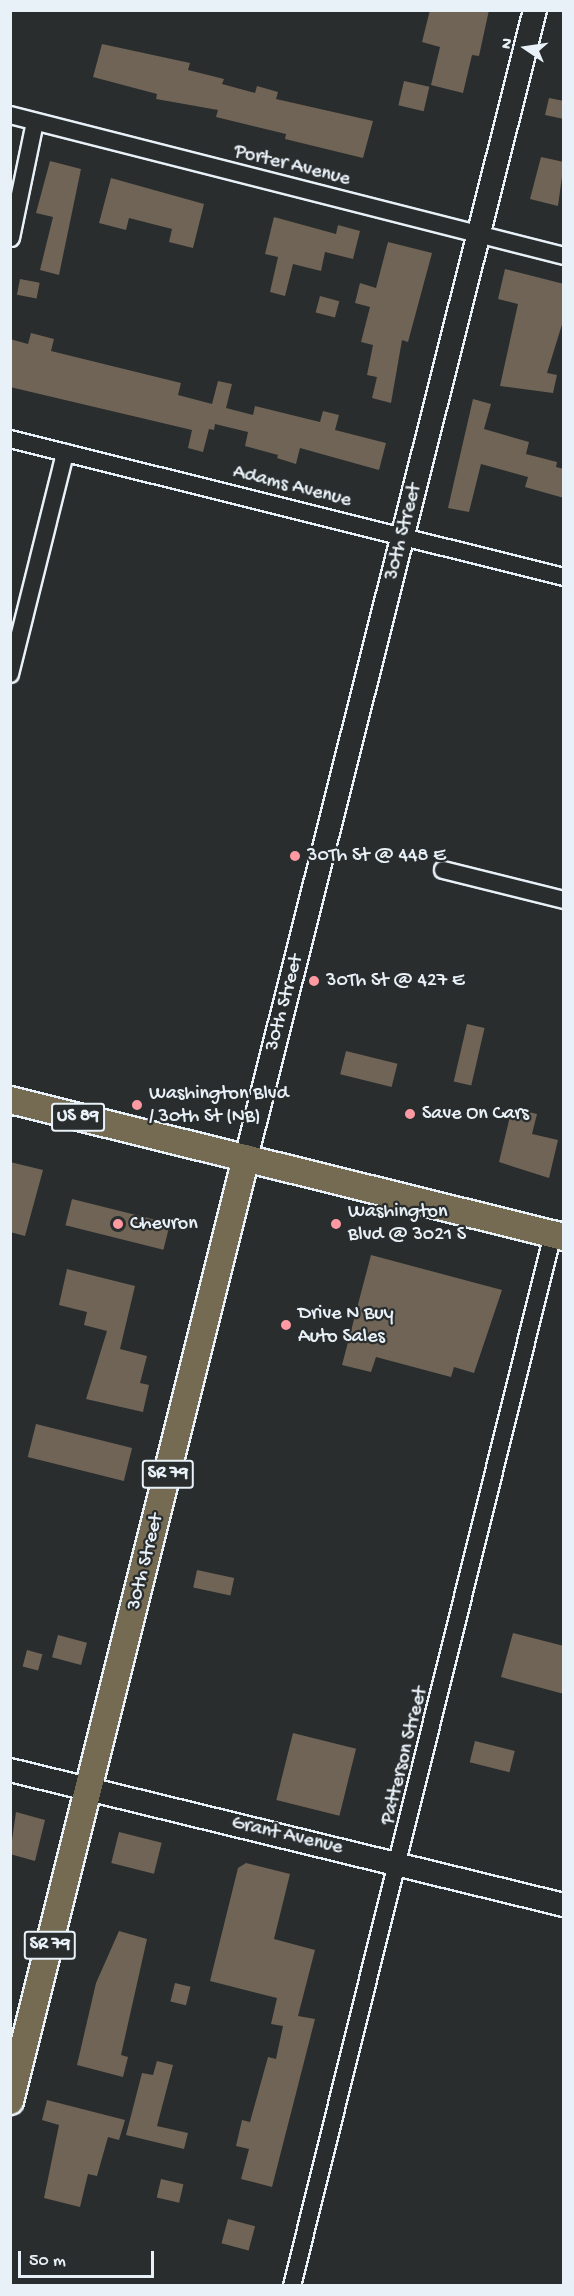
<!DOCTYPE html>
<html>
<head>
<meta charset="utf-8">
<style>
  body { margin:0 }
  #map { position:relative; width:574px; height:2296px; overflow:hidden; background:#2a2d2e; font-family:"Gochi Hand",sans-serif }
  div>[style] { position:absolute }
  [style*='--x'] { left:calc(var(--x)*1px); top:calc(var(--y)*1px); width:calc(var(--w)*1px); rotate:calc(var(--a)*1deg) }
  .building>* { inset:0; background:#6f6456; transform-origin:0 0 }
  .roads { filter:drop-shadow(2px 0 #e8f1f8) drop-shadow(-2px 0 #e8f1f8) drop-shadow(0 2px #e8f1f8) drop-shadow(0 -2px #e8f1f8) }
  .street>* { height:16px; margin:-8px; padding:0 8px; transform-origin:8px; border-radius:8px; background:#2a2d2e }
  .secondary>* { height:22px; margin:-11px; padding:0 11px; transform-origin:11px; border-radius:11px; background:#2a2d2e }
  .primary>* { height:26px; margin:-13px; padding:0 13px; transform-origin:13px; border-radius:13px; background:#746b52 }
  .dots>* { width:16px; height:16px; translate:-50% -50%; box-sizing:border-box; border:3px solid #2a2d2e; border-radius:50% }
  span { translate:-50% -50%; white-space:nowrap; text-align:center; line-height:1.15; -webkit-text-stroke:4.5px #2a2d2e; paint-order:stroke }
  .shield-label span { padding:2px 4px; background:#2a2d2e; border:2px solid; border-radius:4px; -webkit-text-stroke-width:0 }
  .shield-label { font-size:18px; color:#e8f1f8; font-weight:700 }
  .street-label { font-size:20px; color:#e8f1f8 }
  .poi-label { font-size:20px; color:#e8f1f8 }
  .left { translate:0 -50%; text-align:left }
  .frame { position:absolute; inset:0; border:12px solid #e8f1f8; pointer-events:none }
  .north { position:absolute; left:496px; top:18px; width:60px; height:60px; -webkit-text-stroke:4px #2a2d2e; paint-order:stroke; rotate:283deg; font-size:16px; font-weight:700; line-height:24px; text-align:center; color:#e8f1f8 }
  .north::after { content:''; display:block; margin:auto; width:21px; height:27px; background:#e8f1f8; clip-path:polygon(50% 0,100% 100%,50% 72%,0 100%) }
  .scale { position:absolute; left:18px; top:2251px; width:136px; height:27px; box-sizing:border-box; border:3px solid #e8f1f8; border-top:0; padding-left:8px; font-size:18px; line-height:21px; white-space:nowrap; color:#e8f1f8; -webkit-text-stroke:4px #2a2d2e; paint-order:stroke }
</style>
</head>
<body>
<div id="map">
  <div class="building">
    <div style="clip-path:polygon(430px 10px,489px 10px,479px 56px,472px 55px,463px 93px,431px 85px,440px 47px,422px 42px)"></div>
    <div style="clip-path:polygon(102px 44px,190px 63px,188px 70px,224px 79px,222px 84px,255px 93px,257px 86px,278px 92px,276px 99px,373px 121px,363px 158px,285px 139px,286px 134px,216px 117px,218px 110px,156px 99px,157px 94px,93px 77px)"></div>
    <div style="left:404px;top:81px;width:26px;height:25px;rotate:13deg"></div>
    <div style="clip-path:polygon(549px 98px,564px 101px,564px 119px,545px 115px)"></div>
    <div style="clip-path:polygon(541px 157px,564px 162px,558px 206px,530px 199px)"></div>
    <div style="clip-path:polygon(50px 161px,81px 169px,59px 275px,40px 270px,53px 217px,36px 213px)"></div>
    <div style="clip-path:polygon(111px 178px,204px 204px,193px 248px,169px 242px,172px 229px,129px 218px,126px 230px,99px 223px)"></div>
    <div style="clip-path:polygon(274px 217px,336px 234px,338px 225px,360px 231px,353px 259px,325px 252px,321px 271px,293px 264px,285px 296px,270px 292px,278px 257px,265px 254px)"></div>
    <div style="clip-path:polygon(388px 242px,432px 253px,408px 342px,402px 340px,391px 403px,372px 398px,377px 377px,367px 375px,373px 345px,361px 342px,370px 307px,355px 303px,360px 283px,376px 288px)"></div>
    <div style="clip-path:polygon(505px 269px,564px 284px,564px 318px,547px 373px,557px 375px,553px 393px,500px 386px,518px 304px,498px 299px)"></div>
    <div style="left:20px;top:279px;width:20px;height:16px;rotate:11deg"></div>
    <div style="left:320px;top:296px;width:20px;height:17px;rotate:15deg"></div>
    <div style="clip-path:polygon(31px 333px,54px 339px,51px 351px,181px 383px,178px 395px,212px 404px,218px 381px,232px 384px,226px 408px,253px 415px,255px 406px,320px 422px,323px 411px,339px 415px,335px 430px,386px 443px,379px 470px,300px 448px,296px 464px,277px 458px,278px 455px,245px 446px,248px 432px,215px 424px,214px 430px,209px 429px,203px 452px,188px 448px,192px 430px,10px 387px,10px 339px,28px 344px)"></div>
    <div style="clip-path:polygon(473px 399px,491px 404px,484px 429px,529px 442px,526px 454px,557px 462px,556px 467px,564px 469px,564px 498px,525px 487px,528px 477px,481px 464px,469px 512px,448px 508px)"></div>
    <div style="left:467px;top:1024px;width:18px;height:59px;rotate:13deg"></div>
    <div style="left:346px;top:1051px;width:53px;height:24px;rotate:14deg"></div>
    <div style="clip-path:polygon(512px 1108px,537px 1114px,532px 1134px,558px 1140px,549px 1178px,499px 1162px)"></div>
    <div style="clip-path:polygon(10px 1162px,43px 1170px,25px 1236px,10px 1232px)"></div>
    <div style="left:72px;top:1199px;width:101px;height:27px;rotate:14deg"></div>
    <div style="clip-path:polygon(371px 1255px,502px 1290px,474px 1373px,454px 1367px,451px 1377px,376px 1357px,371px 1372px,342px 1365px)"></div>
    <div style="clip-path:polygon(67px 1269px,135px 1286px,120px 1349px,147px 1356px,140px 1383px,149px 1385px,143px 1412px,86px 1399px,107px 1331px,84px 1325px,87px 1312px,59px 1305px)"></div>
    <div style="left:36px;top:1424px;width:99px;height:34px;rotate:14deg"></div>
    <div style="left:197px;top:1570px;width:38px;height:18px;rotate:12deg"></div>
    <div style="clip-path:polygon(513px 1633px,564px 1646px,564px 1694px,501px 1677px)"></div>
    <div style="left:58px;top:1635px;width:30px;height:23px;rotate:15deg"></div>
    <div style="left:27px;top:1650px;width:16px;height:17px;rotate:15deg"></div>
    <div style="left:293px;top:1733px;width:65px;height:69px;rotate:14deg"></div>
    <div style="left:475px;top:1741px;width:41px;height:22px;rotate:14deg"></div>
    <div style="clip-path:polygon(16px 1812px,45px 1820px,35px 1861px,10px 1854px)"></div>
    <div style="left:119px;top:1832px;width:44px;height:32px;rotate:14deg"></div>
    <div style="clip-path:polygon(246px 1863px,290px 1874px,274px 1939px,315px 1950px,298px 2016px,315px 2019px,272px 2187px,241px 2179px,249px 2149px,236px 2146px,242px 2120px,250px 2122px,268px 2057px,276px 2059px,283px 2026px,271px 2024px,277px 1998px,210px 1981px,238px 1868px)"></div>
    <div style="clip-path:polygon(119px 1931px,147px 1939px,121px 2055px,128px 2057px,123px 2077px,77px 2065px,96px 1983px)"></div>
    <div style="left:175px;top:1983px;width:16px;height:19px;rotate:14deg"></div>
    <div style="clip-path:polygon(157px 2061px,173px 2065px,157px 2126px,188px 2133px,184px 2149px,126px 2135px,142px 2073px,153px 2075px)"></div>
    <div style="clip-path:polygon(47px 2100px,125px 2120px,119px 2140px,108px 2137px,97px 2176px,88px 2174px,80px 2207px,44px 2198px,59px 2125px,42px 2120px)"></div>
    <div style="left:161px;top:2179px;width:23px;height:19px;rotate:13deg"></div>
    <div style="left:228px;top:2219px;width:28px;height:25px;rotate:15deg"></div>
  </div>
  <div class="roads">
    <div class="street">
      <div style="--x:10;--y:115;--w:572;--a:14.28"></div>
      <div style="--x:11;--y:238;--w:118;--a:-78.3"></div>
      <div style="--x:10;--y:439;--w:571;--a:13.99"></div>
      <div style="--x:10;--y:674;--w:228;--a:-76"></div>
      <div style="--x:443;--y:870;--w:125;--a:13.9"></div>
      <div style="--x:292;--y:2286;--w:1084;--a:-76.07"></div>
    </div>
    <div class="secondary">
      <div style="--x:246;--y:1158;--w:1184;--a:-75.87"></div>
      <div style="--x:10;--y:1770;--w:570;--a:13.7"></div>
    </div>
    <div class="primary">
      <div style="--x:10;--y:1100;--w:571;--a:13.89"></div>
      <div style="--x:10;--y:2101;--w:972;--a:-75.95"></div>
    </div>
  </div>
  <div class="dots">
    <div style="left:295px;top:856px;background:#ff9aa2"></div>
    <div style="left:314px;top:981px;background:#ff9aa2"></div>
    <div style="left:137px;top:1105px;background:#ff9aa2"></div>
    <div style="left:410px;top:1114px;background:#ff9aa2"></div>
    <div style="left:118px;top:1224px;background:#ff9aa2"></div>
    <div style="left:336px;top:1224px;background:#ff9aa2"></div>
    <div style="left:286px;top:1325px;background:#ff9aa2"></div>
  </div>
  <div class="shield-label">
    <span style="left:78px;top:1117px">US 89</span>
    <span style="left:168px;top:1474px">SR 79</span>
    <span style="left:50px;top:1945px">SR 79</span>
  </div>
  <div class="street-label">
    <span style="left:292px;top:166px;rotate:14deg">Porter Avenue</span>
    <span style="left:292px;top:487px;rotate:14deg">Adams Avenue</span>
    <span style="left:404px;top:532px;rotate:-76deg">30th Street</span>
    <span style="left:285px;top:1003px;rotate:-75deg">30th Street</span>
    <span style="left:146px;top:1562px;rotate:-76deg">30th Street</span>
    <span style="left:405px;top:1756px;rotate:-76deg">Patterson Street</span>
    <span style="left:287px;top:1836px;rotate:13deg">Grant Avenue</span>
  </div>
  <div class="poi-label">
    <span class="left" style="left:307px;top:856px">30Th St @ 448 E</span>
    <span class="left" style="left:326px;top:981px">30Th St @ 427 E</span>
    <span class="left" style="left:149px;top:1106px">Washington Blvd<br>/ 30th St (NB)</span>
    <span class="left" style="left:422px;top:1114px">Save On Cars</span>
    <span class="left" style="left:348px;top:1224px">Washington<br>Blvd @ 3021 S</span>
    <span class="left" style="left:130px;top:1224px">Chevron</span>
    <span class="left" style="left:298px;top:1326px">Drive N Buy<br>Auto Sales</span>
  </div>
  <div class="frame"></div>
  <div class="north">N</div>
  <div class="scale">50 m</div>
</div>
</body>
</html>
